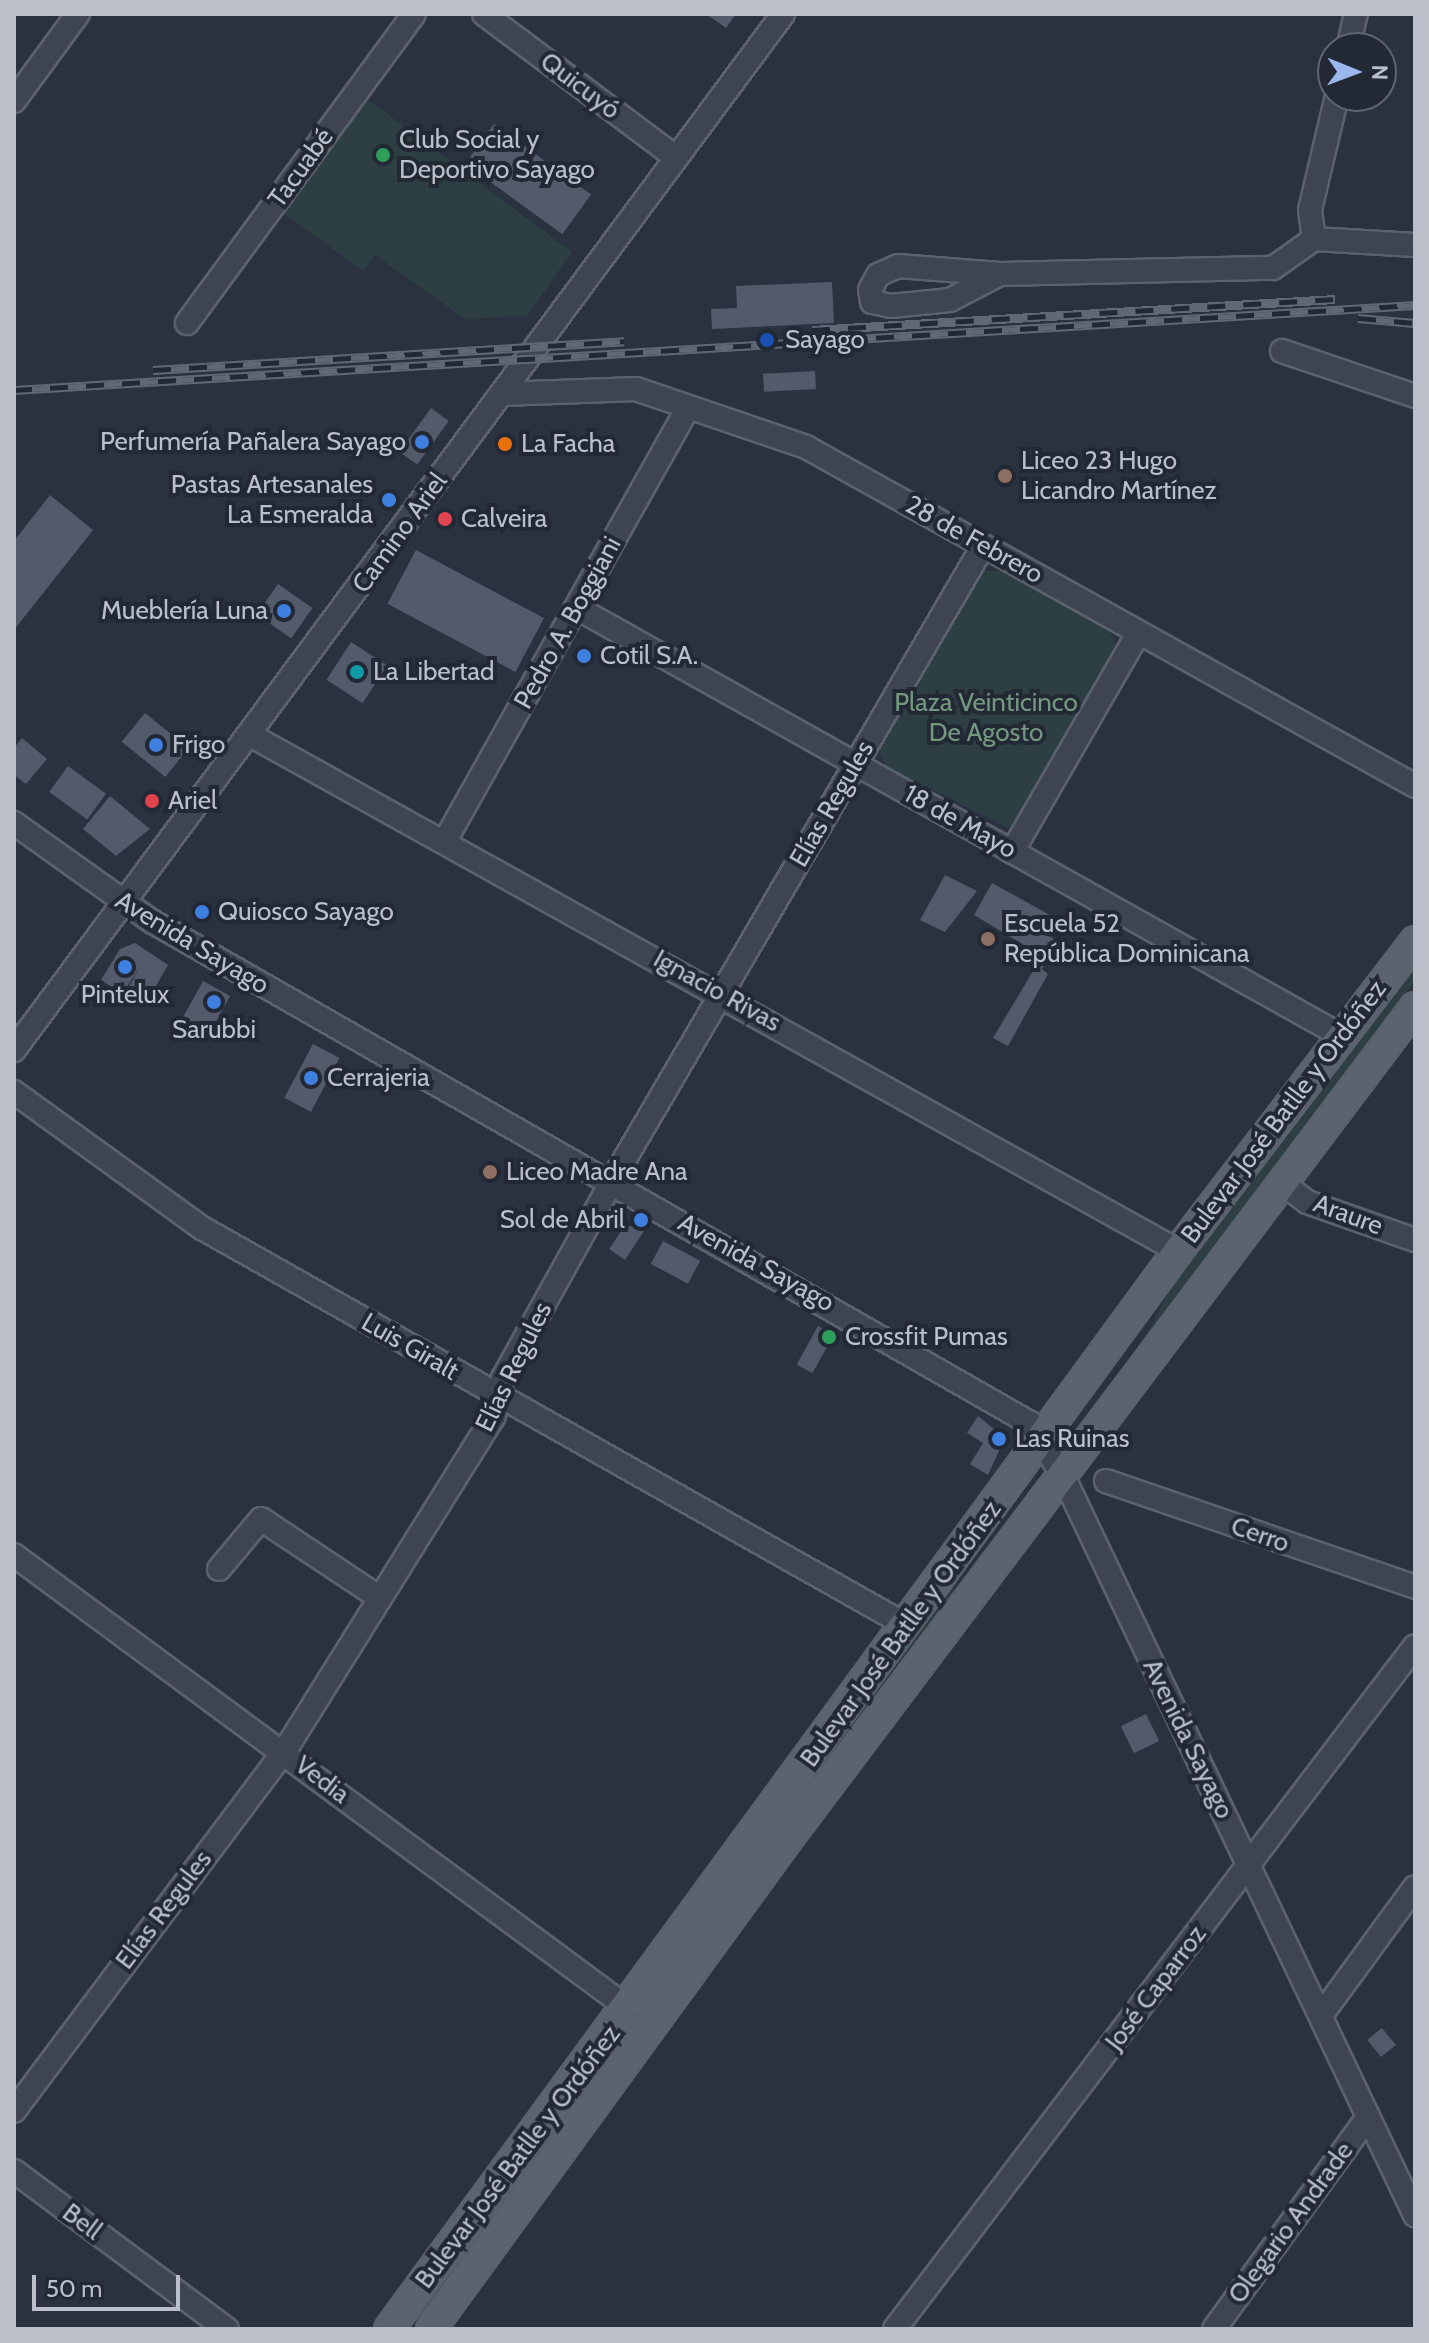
<!DOCTYPE html>
<html>
<head>
<meta charset="utf-8">
<style>
  body { margin:0 }
  #map { position:relative; width:1429px; height:2343px; overflow:hidden; background:#2a3240; font-family:Cabin,sans-serif }
  div>[style] { position:absolute }
  [style*='--x'] { left:calc(var(--x)*1px); top:calc(var(--y)*1px); width:calc(var(--w)*1px); rotate:calc(var(--a)*1deg) }
  .green>* { inset:0; background:#2d3f42 }
  .building>* { inset:0; background:#535a6a; transform-origin:0 0 }
  .roads { filter:drop-shadow(2px 0 #5b626d) drop-shadow(-2px 0 #5b626d) drop-shadow(0 2px #5b626d) drop-shadow(0 -2px #5b626d) }
  .minor>* { height:22px; margin:-11px; padding:0 11px; transform-origin:11px; border-radius:11px; background:#3e4450 }
  .major>* { height:28px; margin:-14px; padding:0 14px; transform-origin:14px; border-radius:14px; background:#5c6370 }
  .rail>* { height:9px; margin-top:-4.5px; transform-origin:0; background:repeating-linear-gradient(90deg,#222935 0 18px,#606876 0 36px); box-sizing:border-box; border-block:2px solid #606876 }
  .dots>* { width:22px; height:22px; translate:-50% -50%; box-sizing:border-box; border:4px solid #222935; border-radius:50% }
  span { translate:-50% -50%; white-space:nowrap; text-align:center; line-height:1.15; -webkit-text-stroke:8px #222935; paint-order:stroke }
  .street-label { font-size:26px; color:#babfca }
  .poi-label { font-size:26px; color:#babfca }
  .left { translate:0 -50%; text-align:left }
  .right { translate:-100% -50%; text-align:right }
  .park-label { font-size:26px; color:#74987f }
  .frame { position:absolute; inset:0; border:16px solid #babfca; pointer-events:none }
  .north { position:absolute; left:1317px; top:32px; width:80px; height:80px; box-sizing:border-box; background:#222935; border:2px solid #5f6571; border-radius:50%; rotate:91deg; font-size:22px; font-weight:700; line-height:32px; text-align:center; color:#babfca }
  .north::after { content:''; display:block; margin:auto; width:28px; height:36px; background:#9cb6ee; clip-path:polygon(50% 0,100% 100%,50% 72%,0 100%) }
  .scale { position:absolute; left:32px; top:2275px; width:148px; height:36px; box-sizing:border-box; border:4px solid #babfca; border-top:0; padding-left:10px; font-size:24px; line-height:28px; white-space:nowrap; color:#babfca; -webkit-text-stroke:6px #222935; paint-order:stroke }
</style>
</head>
<body>
<div id="map">
  <div class="green">
    <div style="clip-path:polygon(366px 98px,572px 252px,527px 316px,465px 319px,375px 255px,363px 271px,282px 212px)"></div>
    <div style="clip-path:polygon(981px 571px,1004px 571px,1110px 632px,1116px 645px,1019px 823px,1008px 828px,887px 767px,879px 752px)"></div>
    <div style="clip-path:polygon(1415px 959px,1415px 981px,1086px 1421px,1140px 1348px,1173px 1283px)"></div>
    <div style="clip-path:polygon(1025px 1485px,964px 1569px,930px 1635px,409px 2329px,439px 2279px)"></div>
  </div>
  <div class="building">
    <div style="clip-path:polygon(706px 14px,736px 14px,726px 28px)"></div>
    <div style="left:494px;top:124px;width:120px;height:49px;rotate:36deg"></div>
    <div style="clip-path:polygon(832px 282px,834px 323px,712px 329px,711px 309px,737px 308px,736px 286px)"></div>
    <div style="left:815px;top:371px;width:18px;height:52px;rotate:87deg"></div>
    <div style="left:431px;top:408px;width:22px;height:54px;rotate:36deg"></div>
    <div style="clip-path:polygon(50px 495px,93px 530px,14px 630px,14px 541px)"></div>
    <div style="left:416px;top:550px;width:145px;height:61px;rotate:28deg"></div>
    <div style="left:278px;top:584px;width:42px;height:37px;rotate:35deg"></div>
    <div style="left:351px;top:642px;width:43px;height:45px;rotate:33deg"></div>
    <div style="left:145px;top:713px;width:56px;height:37px;rotate:39deg"></div>
    <div style="clip-path:polygon(22px 738px,47px 759px,26px 784px,14px 775px,14px 748px)"></div>
    <div style="left:68px;top:766px;width:47px;height:32px;rotate:36deg"></div>
    <div style="clip-path:polygon(110px 796px,150px 829px,116px 856px,83px 829px)"></div>
    <div style="clip-path:polygon(945px 875px,977px 891px,945px 932px,920px 920px)"></div>
    <div style="clip-path:polygon(992px 883px,1050px 915px,1041px 932px,1067px 946px,1055px 960px,1050px 955px,1042px 969px,1048px 974px,1008px 1046px,993px 1038px,1042px 956px,974px 915px)"></div>
    <div style="clip-path:polygon(135px 943px,168px 965px,144px 1007px,124px 995px,140px 967px,122px 994px,101px 980px,120px 949px)"></div>
    <div style="left:203px;top:981px;width:31px;height:49px;rotate:29deg"></div>
    <div style="left:313px;top:1044px;width:30px;height:61px;rotate:28deg"></div>
    <div style="clip-path:polygon(636px 1226px,644px 1231px,625px 1260px,609px 1249px,624px 1227px)"></div>
    <div style="left:663px;top:1241px;width:42px;height:26px;rotate:28deg"></div>
    <div style="left:818px;top:1326px;width:18px;height:44px;rotate:29deg"></div>
    <div style="clip-path:polygon(978px 1416px,1005px 1438px,988px 1475px,970px 1464px,983px 1443px,967px 1433px)"></div>
    <div style="left:1146px;top:1714px;width:30px;height:28px;rotate:64deg"></div>
    <div style="left:1382px;top:2028px;width:22px;height:19px;rotate:51deg"></div>
  </div>
  <div class="roads">
    <div class="minor">
      <div style="--x:484;--y:14;--w:239;--a:36.8"></div>
      <div style="--x:1348;--y:48;--w:35;--a:-77"></div>
      <div style="--x:14;--y:101;--w:108;--a:-53.7"></div>
      <div style="--x:1314;--y:239;--w:29;--a:-98"></div>
      <div style="--x:1310;--y:210;--w:117;--a:-76.7"></div>
      <div style="--x:1314;--y:239;--w:101;--a:3.4"></div>
      <div style="--x:1000;--y:274;--w:56;--a:152.5"></div>
      <div style="--x:950;--y:300;--w:59;--a:174.2"></div>
      <div style="--x:891;--y:306;--w:19;--a:-168"></div>
      <div style="--x:872;--y:302;--w:12;--a:-99"></div>
      <div style="--x:870;--y:290;--w:17;--a:-62"></div>
      <div style="--x:878;--y:275;--w:22;--a:-24"></div>
      <div style="--x:898;--y:266;--w:102;--a:4.5"></div>
      <div style="--x:1000;--y:274;--w:273;--a:-1.3"></div>
      <div style="--x:1273;--y:268;--w:50;--a:-35.3"></div>
      <div style="--x:187;--y:323;--w:383;--a:-53.7"></div>
      <div style="--x:1282;--y:351;--w:140;--a:18.7"></div>
      <div style="--x:502;--y:394;--w:134;--a:-2.1"></div>
      <div style="--x:636;--y:389;--w:180;--a:18.8"></div>
      <div style="--x:806;--y:447;--w:697;--a:29.1"></div>
      <div style="--x:577;--y:608;--w:877;--a:29.23"></div>
      <div style="--x:252;--y:736;--w:1060;--a:29.08"></div>
      <div style="--x:14;--y:823;--w:171;--a:35.5"></div>
      <div style="--x:153;--y:922;--w:1010;--a:29.74"></div>
      <div style="--x:1030;--y:1423;--w:62;--a:58.1"></div>
      <div style="--x:1063;--y:1476;--w:819;--a:64.53"></div>
      <div style="--x:446;--y:839;--w:495;--a:-60.7"></div>
      <div style="--x:1012;--y:852;--w:252;--a:-60"></div>
      <div style="--x:14;--y:1050;--w:1290;--a:-53.41"></div>
      <div style="--x:14;--y:1092;--w:232;--a:35.9"></div>
      <div style="--x:202;--y:1228;--w:808;--a:29.42"></div>
      <div style="--x:1284;--y:1184;--w:29;--a:38"></div>
      <div style="--x:1307;--y:1202;--w:114;--a:19.4"></div>
      <div style="--x:1106;--y:1481;--w:327;--a:18.9"></div>
      <div style="--x:14;--y:1555;--w:763;--a:36.42"></div>
      <div style="--x:219;--y:1569;--w:65;--a:-50"></div>
      <div style="--x:261;--y:1519;--w:143;--a:33.6"></div>
      <div style="--x:1322;--y:2014;--w:157;--a:-53.8"></div>
      <div style="--x:14;--y:2111;--w:449;--a:-53.1"></div>
      <div style="--x:284;--y:1752;--w:396;--a:-58"></div>
      <div style="--x:494;--y:1416;--w:39;--a:-77"></div>
      <div style="--x:503;--y:1378;--w:225;--a:-61"></div>
      <div style="--x:612;--y:1181;--w:735;--a:-59.7"></div>
      <div style="--x:14;--y:2171;--w:265;--a:36.6"></div>
      <div style="--x:895;--y:2329;--w:858;--a:-52.72"></div>
      <div style="--x:1214;--y:2329;--w:262;--a:-54"></div>
    </div>
    <div class="major">
      <div style="--x:389;--y:2329;--w:1336;--a:-53.8"></div>
      <div style="--x:1178;--y:1251;--w:390;--a:-52.6"></div>
      <div style="--x:431;--y:2329;--w:606;--a:-53.92"></div>
      <div style="--x:788;--y:1839;--w:1042;--a:-53"></div>
    </div>
  </div>
  <div class="rail">
    <div style="--x:1358;--y:318;--w:57;--a:5"></div>
    <div style="--x:812;--y:330;--w:524;--a:-3.39"></div>
    <div style="--x:153;--y:370;--w:472;--a:-3.5"></div>
    <div style="--x:14;--y:390;--w:1404;--a:-3.47"></div>
  </div>
  <div class="dots">
    <div style="left:383px;top:155px;background:#2e9e5b"></div>
    <div style="left:767px;top:340px;background:#1a4fb4"></div>
    <div style="left:422px;top:442px;background:#3f7fe0"></div>
    <div style="left:505px;top:444px;background:#e8710a"></div>
    <div style="left:1005px;top:476px;background:#8d6e63"></div>
    <div style="left:389px;top:500px;background:#3f7fe0"></div>
    <div style="left:445px;top:519px;background:#e0444e"></div>
    <div style="left:284px;top:611px;background:#3f7fe0"></div>
    <div style="left:584px;top:656px;background:#3f7fe0"></div>
    <div style="left:357px;top:672px;background:#0f9aa8"></div>
    <div style="left:156px;top:745px;background:#3f7fe0"></div>
    <div style="left:152px;top:801px;background:#e0444e"></div>
    <div style="left:202px;top:912px;background:#3f7fe0"></div>
    <div style="left:988px;top:939px;background:#8d6e63"></div>
    <div style="left:125px;top:967px;background:#3f7fe0"></div>
    <div style="left:214px;top:1002px;background:#3f7fe0"></div>
    <div style="left:311px;top:1078px;background:#3f7fe0"></div>
    <div style="left:490px;top:1172px;background:#8d6e63"></div>
    <div style="left:641px;top:1220px;background:#3f7fe0"></div>
    <div style="left:829px;top:1337px;background:#2e9e5b"></div>
    <div style="left:999px;top:1439px;background:#3f7fe0"></div>
  </div>
  <div class="street-label">
    <span style="left:580px;top:86px;rotate:37deg">Quicuyó</span>
    <span style="left:301px;top:168px;rotate:-54deg">Tacuabé</span>
    <span style="left:400px;top:533px;rotate:-54deg">Camino Ariel</span>
    <span style="left:974px;top:540px;rotate:29deg">28 de Febrero</span>
    <span style="left:568px;top:623px;rotate:-61deg">Pedro A. Boggiani</span>
    <span style="left:832px;top:804px;rotate:-60deg">Elías Regules</span>
    <span style="left:960px;top:822px;rotate:29deg">18 de Mayo</span>
    <span style="left:192px;top:943px;rotate:31deg">Avenida Sayago</span>
    <span style="left:717px;top:991px;rotate:29deg">Ignacio Rivas</span>
    <span style="left:1284px;top:1112px;rotate:-53deg">Bulevar José Batlle y Ordóñez</span>
    <span style="left:1348px;top:1215px;rotate:20deg">Araure</span>
    <span style="left:756px;top:1263px;rotate:29deg">Avenida Sayago</span>
    <span style="left:410px;top:1347px;rotate:30deg">Luis Giralt</span>
    <span style="left:514px;top:1367px;rotate:-64deg">Elías Regules</span>
    <span style="left:1260px;top:1535px;rotate:19deg">Cerro</span>
    <span style="left:901px;top:1634px;rotate:-54deg">Bulevar José Batlle y Ordóñez</span>
    <span style="left:1188px;top:1739px;rotate:64deg">Avenida Sayago</span>
    <span style="left:322px;top:1780px;rotate:37deg">Vedia</span>
    <span style="left:164px;top:1910px;rotate:-53deg">Elías Regules</span>
    <span style="left:1156px;top:1988px;rotate:-53deg">José Caparroz</span>
    <span style="left:518px;top:2157px;rotate:-53deg">Bulevar José Batlle y Ordóñez</span>
    <span style="left:82px;top:2222px;rotate:37deg">Bell</span>
    <span style="left:1291px;top:2223px;rotate:-54deg">Olegario Andrade</span>
  </div>
  <div class="poi-label">
    <span class="left" style="left:399px;top:155px">Club Social y<br>Deportivo Sayago</span>
    <span class="left" style="left:785px;top:340px">Sayago</span>
    <span class="right" style="left:406px;top:442px">Perfumería Pañalera Sayago</span>
    <span class="left" style="left:521px;top:444px">La Facha</span>
    <span class="left" style="left:1021px;top:476px">Liceo 23 Hugo<br>Licandro Martínez</span>
    <span class="right" style="left:373px;top:500px">Pastas Artesanales<br>La Esmeralda</span>
    <span class="left" style="left:461px;top:519px">Calveira</span>
    <span class="right" style="left:268px;top:611px">Mueblería Luna</span>
    <span class="left" style="left:600px;top:656px">Cotil S.A.</span>
    <span class="left" style="left:373px;top:672px">La Libertad</span>
    <span class="left" style="left:172px;top:745px">Frigo</span>
    <span class="left" style="left:168px;top:801px">Ariel</span>
    <span class="left" style="left:218px;top:912px">Quiosco Sayago</span>
    <span class="left" style="left:1004px;top:939px">Escuela 52<br>República Dominicana</span>
    <span style="left:125px;top:995px">Pintelux</span>
    <span style="left:214px;top:1030px">Sarubbi</span>
    <span class="left" style="left:327px;top:1078px">Cerrajeria</span>
    <span class="left" style="left:506px;top:1172px">Liceo Madre Ana</span>
    <span class="right" style="left:625px;top:1220px">Sol de Abril</span>
    <span class="left" style="left:845px;top:1337px">Crossfit Pumas</span>
    <span class="left" style="left:1015px;top:1439px">Las Ruinas</span>
  </div>
  <div class="park-label">
    <span style="left:986px;top:718px">Plaza Veinticinco<br>De Agosto</span>
  </div>
  <div class="frame"></div>
  <div class="north">N</div>
  <div class="scale">50 m</div>
</div>
</body>
</html>
